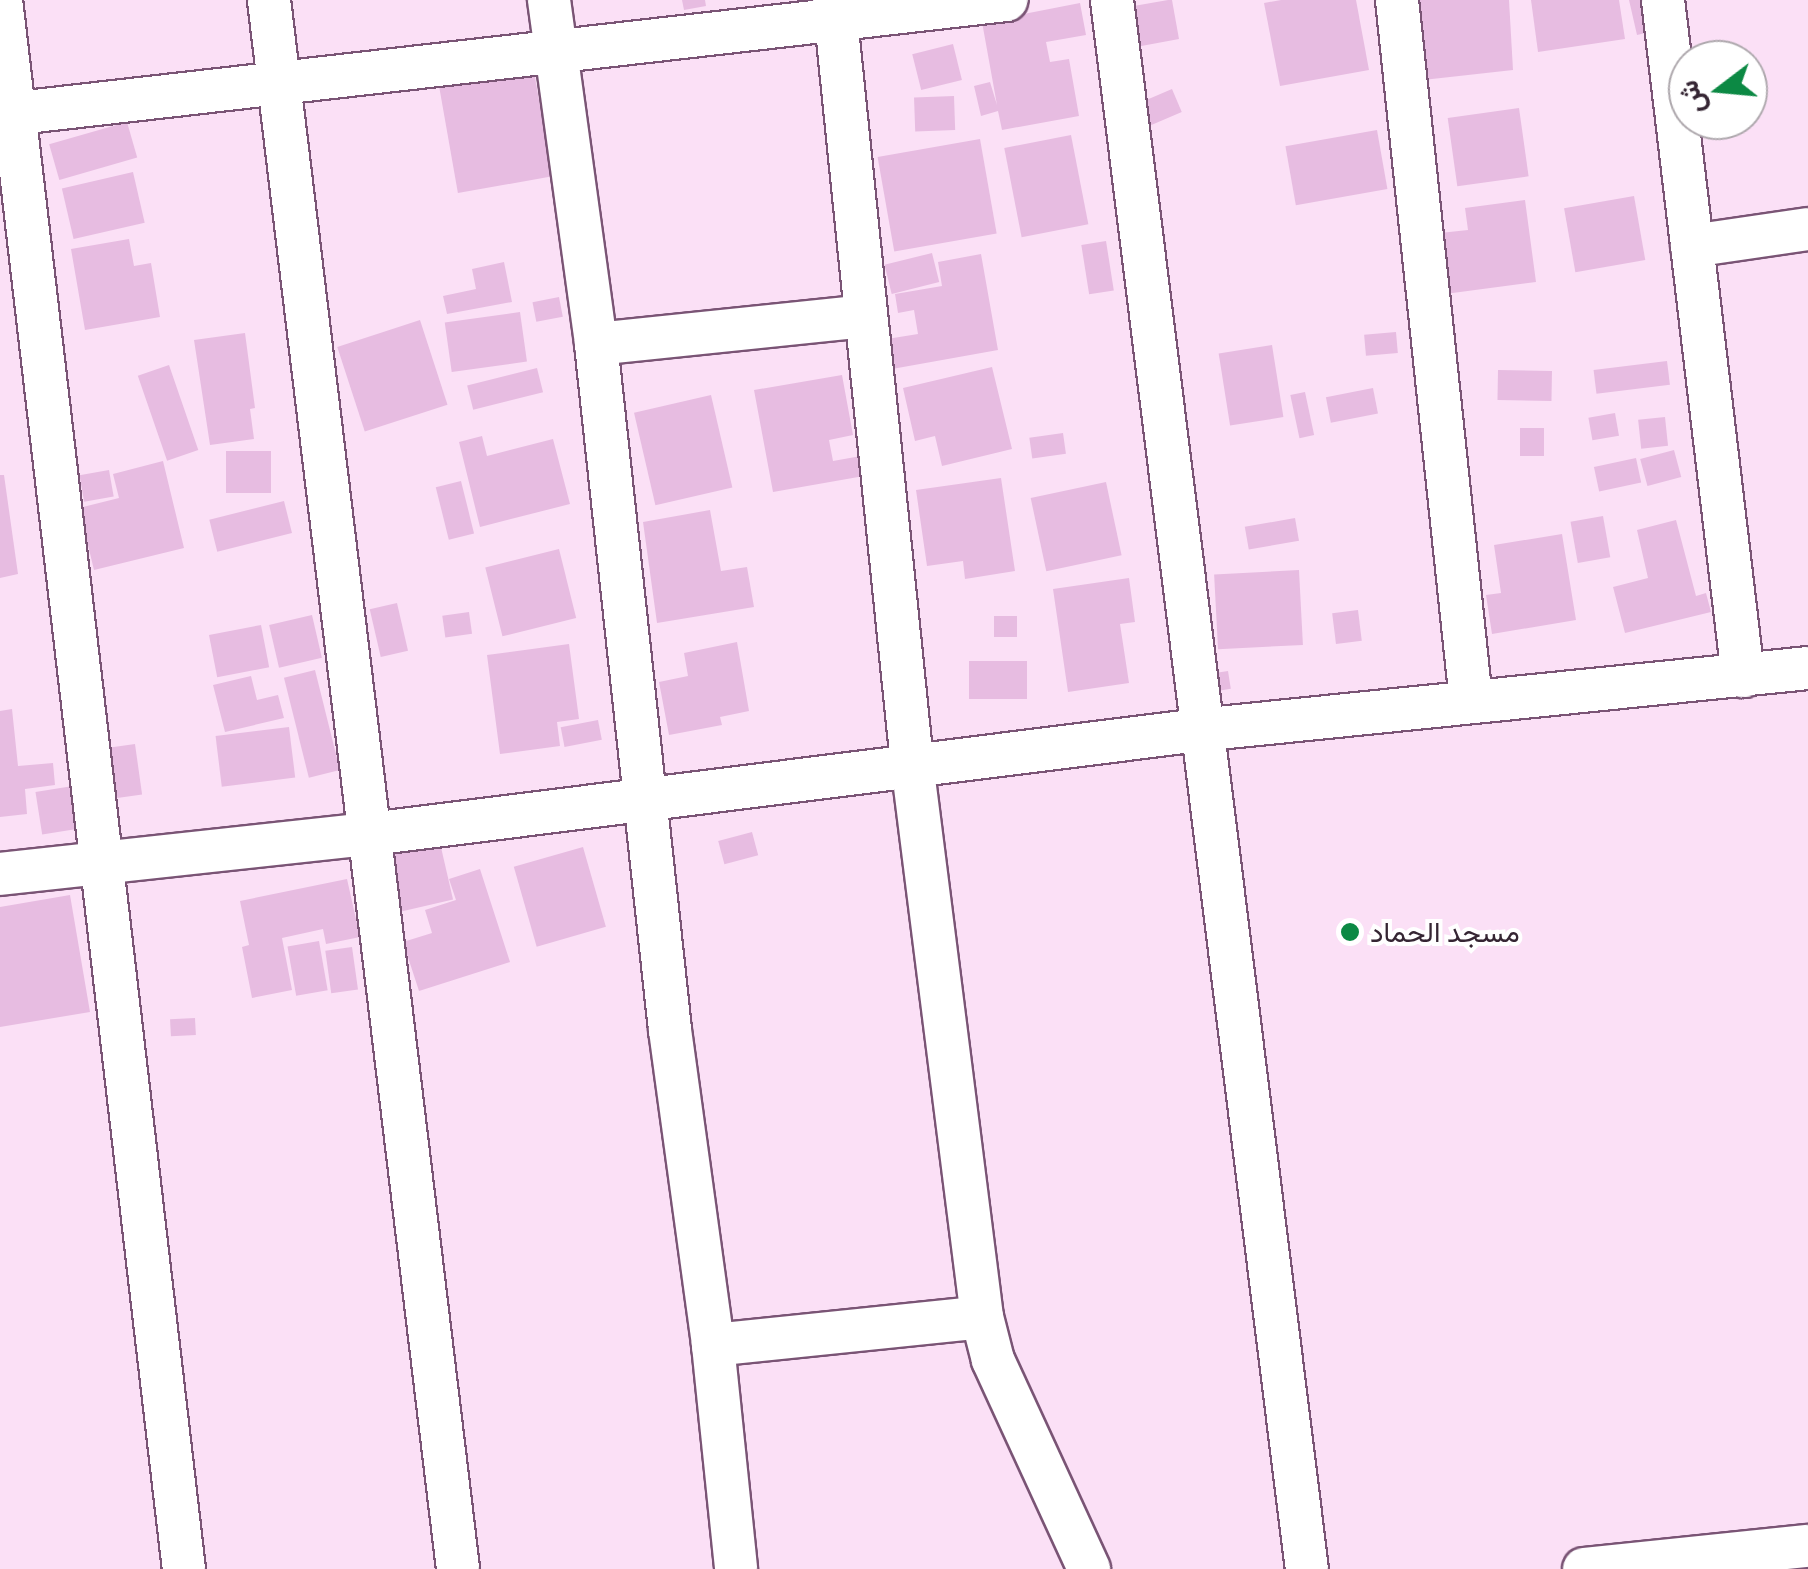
<!DOCTYPE html>
<html>
<head>
<meta charset="utf-8">
<style>
  body { margin:0 }
  #map { position:relative; width:1808px; height:1569px; overflow:hidden; background:#fbe0f6; font-family:"IBM Plex Sans",Vazirmatn,sans-serif }
  div>[style] { position:absolute }
  [style*='--x'] { left:calc(var(--x)*1px); top:calc(var(--y)*1px); width:calc(var(--w)*1px); rotate:calc(var(--a)*1deg) }
  .building>* { inset:0; background:#e7bce1; transform-origin:0 0 }
  .roads { filter:drop-shadow(2px 0 #7a5475) drop-shadow(-2px 0 #7a5475) drop-shadow(0 2px #7a5475) drop-shadow(0 -2px #7a5475) }
  .minor>* { height:42px; margin:-21px; padding:0 21px; transform-origin:21px; border-radius:21px; background:#fff }
  .dots>* { width:28px; height:28px; translate:-50% -50%; box-sizing:border-box; border:5px solid #fff; border-radius:50% }
  span { translate:-50% -50%; white-space:nowrap; text-align:center; line-height:1.15; -webkit-text-stroke:8px #fff; paint-order:stroke }
  .poi-label { font-size:28px; color:#352533 }
  .left { translate:0 -50%; text-align:left }
  .north { position:absolute; left:1668px; top:40px; width:100px; height:100px; box-sizing:border-box; background:#fff; border:2px solid #aea8ad; border-radius:50%; rotate:254deg; font-size:28px; font-weight:700; line-height:40px; text-align:center; color:#352533 }
  .north::after { content:''; display:block; margin:auto; width:35px; height:45px; background:#0c8944; clip-path:polygon(50% 0,100% 100%,50% 72%,0 100%) }
</style>
</head>
<body>
<div id="map">
  <div class="building">
    <div style="clip-path:polygon(682px 0,705px 0,706px 6px,684px 10px)"></div>
    <div style="clip-path:polygon(1168px 0,1172px 0,1179px 39px,1136px 47px,1128px 7px)"></div>
    <div style="clip-path:polygon(1281px 0,1356px 0,1369px 70px,1280px 86px,1264px 3px)"></div>
    <div style="clip-path:polygon(1414px 0,1509px 0,1513px 70px,1423px 80px)"></div>
    <div style="clip-path:polygon(1531px 0,1619px 0,1625px 39px,1538px 52px)"></div>
    <div style="clip-path:polygon(1629px 0,1655px 0,1662px 29px,1637px 35px)"></div>
    <div style="clip-path:polygon(1080px 3px,1086px 35px,1046px 42px,1050px 62px,1069px 59px,1079px 116px,1002px 130px,998px 111px,981px 116px,974px 86px,990px 82px,997px 105px,982px 22px)"></div>
    <div style="left:953px;top:44px;width:37px;height:42px;rotate:76deg"></div>
    <div style="left:533px;top:66px;width:112px;height:96px;rotate:80deg"></div>
    <div style="left:1172px;top:89px;width:25px;height:33px;rotate:67deg"></div>
    <div style="left:954px;top:96px;width:34px;height:40px;rotate:88deg"></div>
    <div style="left:1519px;top:108px;width:69px;height:72px;rotate:82deg"></div>
    <div style="left:127px;top:122px;width:37px;height:81px;rotate:74deg"></div>
    <div style="left:1377px;top:130px;width:60px;height:93px;rotate:80deg"></div>
    <div style="left:1071px;top:135px;width:91px;height:68px;rotate:79deg"></div>
    <div style="left:980px;top:139px;width:96px;height:104px;rotate:80deg"></div>
    <div style="left:133px;top:172px;width:52px;height:73px;rotate:77deg"></div>
    <div style="left:1634px;top:196px;width:65px;height:71px;rotate:80deg"></div>
    <div style="clip-path:polygon(1525px 200px,1536px 282px,1445px 294px,1440px 233px,1468px 230px,1465px 208px)"></div>
    <div style="clip-path:polygon(129px 239px,134px 266px,151px 263px,160px 317px,85px 330px,71px 249px)"></div>
    <div style="left:1106px;top:241px;width:50px;height:25px;rotate:81deg"></div>
    <div style="left:932px;top:253px;width:30px;height:49px;rotate:76deg"></div>
    <div style="clip-path:polygon(981px 254px,998px 350px,892px 369px,887px 339px,918px 334px,914px 310px,898px 313px,895px 294px,942px 286px,938px 262px)"></div>
    <div style="clip-path:polygon(504px 262px,512px 302px,447px 314px,443px 296px,476px 289px,472px 269px)"></div>
    <div style="left:559px;top:297px;width:20px;height:27px;rotate:79deg"></div>
    <div style="left:520px;top:312px;width:50px;height:76px;rotate:82deg"></div>
    <div style="left:420px;top:320px;width:89px;height:87px;rotate:72deg"></div>
    <div style="left:1396px;top:332px;width:21px;height:32px;rotate:85deg"></div>
    <div style="clip-path:polygon(245px 333px,255px 408px,250px 409px,254px 439px,210px 445px,194px 340px)"></div>
    <div style="left:1272px;top:345px;width:73px;height:54px;rotate:81deg"></div>
    <div style="left:1667px;top:361px;width:24px;height:74px;rotate:83deg"></div>
    <div style="left:169px;top:365px;width:90px;height:33px;rotate:71deg"></div>
    <div style="clip-path:polygon(992px 367px,1012px 449px,942px 466px,935px 436px,915px 441px,903px 388px)"></div>
    <div style="left:537px;top:368px;width:25px;height:72px;rotate:76deg"></div>
    <div style="left:1498px;top:370px;width:54px;height:30px;rotate:1deg"></div>
    <div style="clip-path:polygon(842px 375px,853px 435px,829px 440px,833px 461px,861px 456px,864px 476px,773px 492px,754px 390px)"></div>
    <div style="left:1373px;top:388px;width:26px;height:48px;rotate:79deg"></div>
    <div style="left:1305px;top:392px;width:44px;height:15px;rotate:78deg"></div>
    <div style="left:711px;top:395px;width:95px;height:79px;rotate:77deg"></div>
    <div style="left:1615px;top:413px;width:23px;height:27px;rotate:80deg"></div>
    <div style="left:1665px;top:417px;width:29px;height:27px;rotate:84deg"></div>
    <div style="left:1520px;top:428px;width:24px;height:28px"></div>
    <div style="left:1063px;top:433px;width:21px;height:34px;rotate:82deg"></div>
    <div style="clip-path:polygon(482px 436px,487px 456px,553px 439px,570px 504px,480px 527px,459px 442px)"></div>
    <div style="left:1674px;top:450px;width:28px;height:35px;rotate:75deg"></div>
    <div style="left:226px;top:451px;width:45px;height:42px"></div>
    <div style="left:1636px;top:458px;width:25px;height:43px;rotate:78deg"></div>
    <div style="clip-path:polygon(163px 461px,184px 548px,94px 570px,79px 508px,119px 498px,113px 474px)"></div>
    <div style="left:109px;top:470px;width:27px;height:30px;rotate:80deg"></div>
    <div style="clip-path:polygon(0 475px,4px 475px,18px 574px,0 578px)"></div>
    <div style="clip-path:polygon(1001px 478px,1015px 571px,965px 579px,963px 561px,927px 566px,916px 490px)"></div>
    <div style="left:461px;top:481px;width:54px;height:26px;rotate:76deg"></div>
    <div style="left:1106px;top:482px;width:75px;height:77px;rotate:78deg"></div>
    <div style="left:284px;top:501px;width:33px;height:77px;rotate:76deg"></div>
    <div style="clip-path:polygon(710px 510px,721px 571px,747px 567px,754px 607px,657px 623px,643px 522px)"></div>
    <div style="left:1603px;top:516px;width:42px;height:33px;rotate:80deg"></div>
    <div style="left:1295px;top:518px;width:23px;height:51px;rotate:80deg"></div>
    <div style="clip-path:polygon(1676px 520px,1696px 596px,1706px 593px,1711px 612px,1625px 633px,1613px 587px,1648px 578px,1637px 530px)"></div>
    <div style="clip-path:polygon(1562px 534px,1576px 620px,1492px 634px,1486px 595px,1501px 593px,1494px 545px)"></div>
    <div style="left:559px;top:549px;width:71px;height:76px;rotate:76deg"></div>
    <div style="left:1299px;top:570px;width:75px;height:85px;rotate:87deg"></div>
    <div style="clip-path:polygon(1129px 578px,1135px 622px,1120px 624px,1129px 683px,1068px 692px,1053px 589px)"></div>
    <div style="left:397px;top:603px;width:49px;height:28px;rotate:77deg"></div>
    <div style="left:1358px;top:610px;width:31px;height:26px;rotate:83deg"></div>
    <div style="left:469px;top:612px;width:22px;height:27px;rotate:82deg"></div>
    <div style="left:312px;top:615px;width:44px;height:44px;rotate:77deg"></div>
    <div style="left:994px;top:616px;width:23px;height:21px"></div>
    <div style="left:261px;top:625px;width:43px;height:53px;rotate:79deg"></div>
    <div style="clip-path:polygon(737px 642px,749px 711px,720px 717px,722px 725px,669px 735px,659px 682px,688px 676px,684px 653px)"></div>
    <div style="clip-path:polygon(569px 644px,579px 719px,557px 722px,560px 746px,500px 754px,487px 655px)"></div>
    <div style="left:969px;top:661px;width:58px;height:38px"></div>
    <div style="left:315px;top:670px;width:103px;height:32px;rotate:76deg"></div>
    <div style="left:1228px;top:671px;width:18px;height:23px;rotate:81deg"></div>
    <div style="clip-path:polygon(251px 676px,257px 700px,278px 695px,284px 718px,225px 732px,213px 685px)"></div>
    <div style="clip-path:polygon(12px 709px,18px 766px,53px 763px,55px 785px,25px 789px,27px 814px,0 817px,0 711px)"></div>
    <div style="left:598px;top:720px;width:20px;height:38px;rotate:79deg"></div>
    <div style="left:289px;top:727px;width:51px;height:74px;rotate:83deg"></div>
    <div style="left:135px;top:744px;width:51px;height:25px;rotate:82deg"></div>
    <div style="left:73px;top:786px;width:43px;height:38px;rotate:81deg"></div>
    <div style="left:752px;top:832px;width:24px;height:35px;rotate:75deg"></div>
    <div style="left:440px;top:843px;width:58px;height:52px;rotate:77deg"></div>
    <div style="left:583px;top:847px;width:83px;height:72px;rotate:74deg"></div>
    <div style="clip-path:polygon(480px 869px,510px 962px,419px 991px,403px 942px,432px 933px,425px 910px,456px 900px,449px 879px)"></div>
    <div style="clip-path:polygon(347px 879px,360px 937px,326px 944px,323px 929px,282px 938px,292px 990px,252px 998px,242px 947px,249px 945px,240px 901px)"></div>
    <div style="clip-path:polygon(70px 895px,90px 1012px,0 1027px,0 907px)"></div>
    <div style="left:319px;top:941px;width:50px;height:32px;rotate:80deg"></div>
    <div style="left:352px;top:947px;width:43px;height:27px;rotate:82deg"></div>
    <div style="left:195px;top:1018px;width:17px;height:25px;rotate:87deg"></div>
  </div>
  <div class="roads">
    <div class="minor">
      <div style="--x:1;--y:0;--w:1580;--a:83.35"></div>
      <div style="--x:269;--y:0;--w:1580;--a:83.13"></div>
      <div style="--x:549;--y:0;--w:347;--a:82.2"></div>
      <div style="--x:596;--y:344;--w:690;--a:83.84"></div>
      <div style="--x:670;--y:1030;--w:318;--a:82.2"></div>
      <div style="--x:713;--y:1345;--w:225;--a:84.1"></div>
      <div style="--x:834;--y:0;--w:767;--a:84.16"></div>
      <div style="--x:912;--y:763;--w:558;--a:82.8"></div>
      <div style="--x:982;--y:1317;--w:44;--a:75.7"></div>
      <div style="--x:993;--y:1360;--w:230;--a:65.3"></div>
      <div style="--x:1112;--y:0;--w:1581;--a:82.92"></div>
      <div style="--x:1397;--y:0;--w:705;--a:83.97"></div>
      <div style="--x:1663;--y:0;--w:681;--a:83.25"></div>
      <div style="--x:0;--y:115;--w:1013;--a:-6.52"></div>
      <div style="--x:1692;--y:246;--w:117;--a:-8.3"></div>
      <div style="--x:596;--y:344;--w:271;--a:-5.9"></div>
      <div style="--x:0;--y:874;--w:373;--a:-6.2"></div>
      <div style="--x:371;--y:834;--w:835;--a:-7.16"></div>
      <div style="--x:1199;--y:730;--w:612;--a:-5.81"></div>
      <div style="--x:713;--y:1345;--w:270;--a:-5.9"></div>
      <div style="--x:1584;--y:1569;--w:225;--a:-5.9"></div>
    </div>
  </div>
  <div class="dots">
    <div style="left:1350px;top:932px;background:#0c8944"></div>
  </div>
  <div class="poi-label">
    <span class="left" style="left:1370px;top:932px">مسجد الحماد</span>
  </div>
  <div class="north">ش</div>
</div>
</body>
</html>
